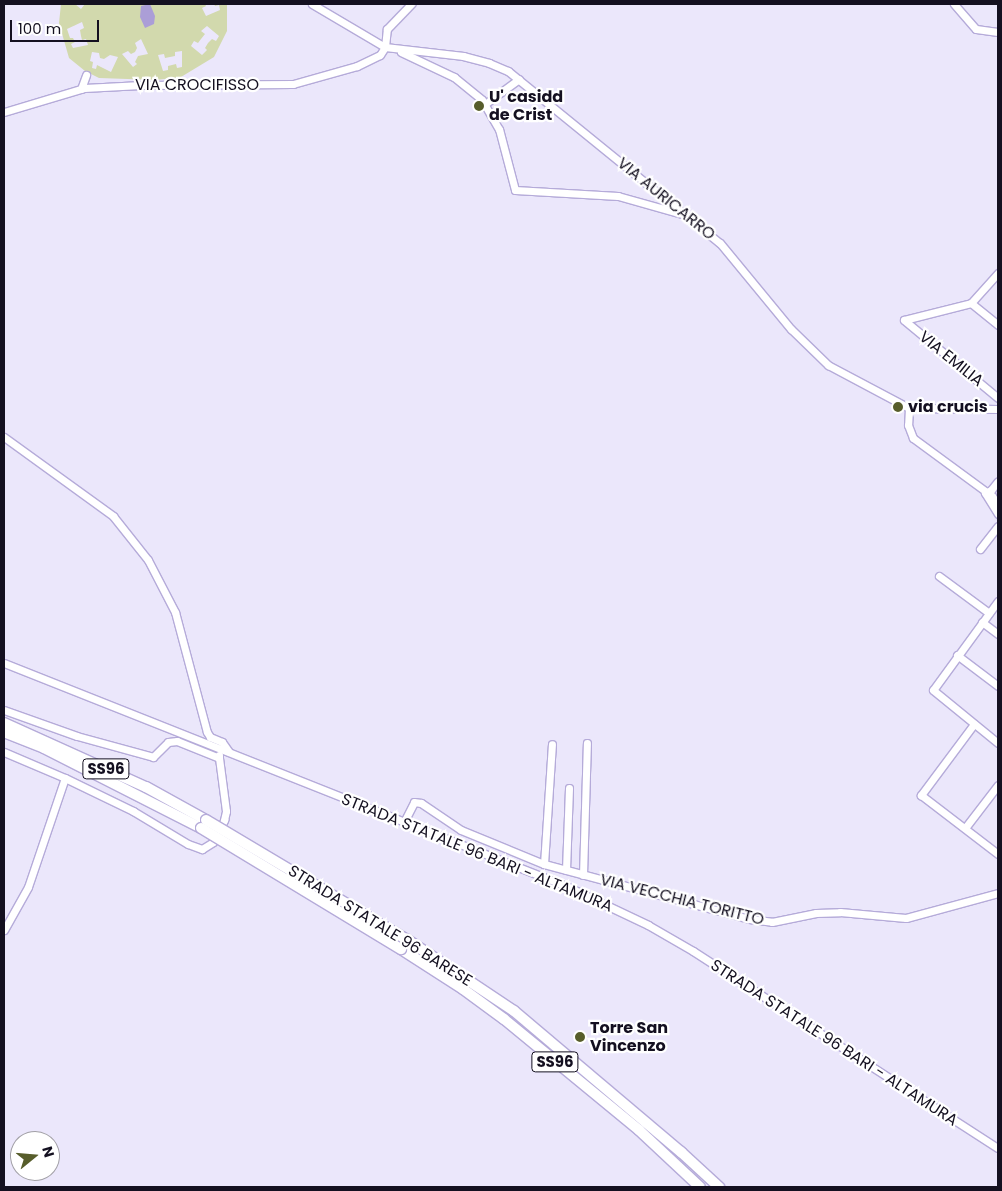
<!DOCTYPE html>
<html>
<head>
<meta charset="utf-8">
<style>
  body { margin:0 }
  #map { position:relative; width:1002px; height:1191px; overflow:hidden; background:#ebe7fb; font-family:Poppins,sans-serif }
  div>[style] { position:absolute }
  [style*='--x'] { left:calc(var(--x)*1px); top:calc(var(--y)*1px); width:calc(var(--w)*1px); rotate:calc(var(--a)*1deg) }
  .green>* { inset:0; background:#d2d9ad }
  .water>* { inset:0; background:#ab9ed7 }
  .roads { filter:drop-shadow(1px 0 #b5abd9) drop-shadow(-1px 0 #b5abd9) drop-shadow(0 1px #b5abd9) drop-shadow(0 -1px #b5abd9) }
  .minor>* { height:7px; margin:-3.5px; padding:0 3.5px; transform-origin:3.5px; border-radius:3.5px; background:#fff }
  .highway>* { height:10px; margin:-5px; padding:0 5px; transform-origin:5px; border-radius:5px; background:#fff }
  .bridges { filter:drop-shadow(1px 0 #b5abd9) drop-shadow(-1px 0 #b5abd9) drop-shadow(0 1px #b5abd9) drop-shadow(0 -1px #b5abd9) }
  .highway-bridge>* { height:10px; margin:-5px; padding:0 5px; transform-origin:5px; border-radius:5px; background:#fff }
  .dots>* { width:14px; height:14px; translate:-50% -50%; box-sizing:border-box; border:2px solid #fff; border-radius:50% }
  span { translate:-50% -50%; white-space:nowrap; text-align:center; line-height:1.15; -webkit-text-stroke:4.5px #fff; paint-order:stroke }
  .shield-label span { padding:1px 4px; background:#fff; border:1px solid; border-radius:4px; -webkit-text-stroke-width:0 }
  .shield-label { font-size:15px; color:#141020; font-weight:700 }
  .street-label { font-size:16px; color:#141020 }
  .poi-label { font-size:16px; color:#141020; font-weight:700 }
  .left { translate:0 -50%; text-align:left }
  .frame { position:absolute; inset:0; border:5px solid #141020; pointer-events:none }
  .north { position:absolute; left:10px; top:1131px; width:50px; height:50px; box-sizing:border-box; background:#fff; border:1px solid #a19fa6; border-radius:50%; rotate:73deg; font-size:14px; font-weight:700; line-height:20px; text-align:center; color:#141020 }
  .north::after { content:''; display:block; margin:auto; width:18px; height:22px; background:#575d2b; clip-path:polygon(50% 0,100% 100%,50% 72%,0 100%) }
  .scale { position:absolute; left:10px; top:20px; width:89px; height:22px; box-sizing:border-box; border:2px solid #141020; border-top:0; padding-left:6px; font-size:15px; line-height:18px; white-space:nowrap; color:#141020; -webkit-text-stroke:4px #fff; paint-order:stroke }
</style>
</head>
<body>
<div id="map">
  <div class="green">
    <div style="clip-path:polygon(evenodd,61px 4px,75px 4px,81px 9px,85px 4px,205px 4px,206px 6px,202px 8px,206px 16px,220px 10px,219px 5px,215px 6px,214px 4px,227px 4px,227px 31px,214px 57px,181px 77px,156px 80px,99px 78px,85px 71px,69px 58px,59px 23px,61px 4px,82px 22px,84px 28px,80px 30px,81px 36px,82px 40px,86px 39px,88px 45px,73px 48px,71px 44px,75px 42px,73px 38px,70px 38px,67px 29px,82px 22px,61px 4px,207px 26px,219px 36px,216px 41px,212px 39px,208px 43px,205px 48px,207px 50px,202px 55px,191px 46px,194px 41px,198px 43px,201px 39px,205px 34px,201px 31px,207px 26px,61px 4px,141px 39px,148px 54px,138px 56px,135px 62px,137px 64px,133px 67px,122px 54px,128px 51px,131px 54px,135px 52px,137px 48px,135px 43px,141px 39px,61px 4px,182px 51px,182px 67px,177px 68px,176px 64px,168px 66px,168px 70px,163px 71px,158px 55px,164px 54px,165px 58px,175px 56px,175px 52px,182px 51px,61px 4px,92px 52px,99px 53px,100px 58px,104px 59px,110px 55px,118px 57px,111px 72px,97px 65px,96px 69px,92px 68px,93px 62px,90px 61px,92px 52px)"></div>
  </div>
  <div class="water">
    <div style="clip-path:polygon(150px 4px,155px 16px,154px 24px,145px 28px,140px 17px,141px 6px)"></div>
  </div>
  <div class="roads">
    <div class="minor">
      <div style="--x:312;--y:4;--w:85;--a:30.5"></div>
      <div style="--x:385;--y:47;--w:79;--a:6.6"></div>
      <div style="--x:463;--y:56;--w:27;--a:15"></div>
      <div style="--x:489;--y:63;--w:21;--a:23"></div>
      <div style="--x:508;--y:71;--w:273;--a:39.1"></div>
      <div style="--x:720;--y:243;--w:112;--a:50.5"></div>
      <div style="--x:791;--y:329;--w:52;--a:44.2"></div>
      <div style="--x:828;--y:365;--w:92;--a:28"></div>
      <div style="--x:909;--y:408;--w:89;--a:0.6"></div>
      <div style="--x:954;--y:4;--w:33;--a:49"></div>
      <div style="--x:976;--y:29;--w:22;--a:8"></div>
      <div style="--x:401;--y:52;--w:59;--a:25.3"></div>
      <div style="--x:454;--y:77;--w:36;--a:39"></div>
      <div style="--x:482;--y:100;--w:34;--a:60"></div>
      <div style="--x:499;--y:129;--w:63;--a:75.3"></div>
      <div style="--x:515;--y:190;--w:103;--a:3.3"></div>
      <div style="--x:618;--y:196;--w:66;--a:15.7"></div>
      <div style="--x:81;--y:89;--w:15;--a:-70"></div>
      <div style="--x:485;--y:104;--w:42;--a:-36.3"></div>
      <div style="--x:4;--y:112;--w:84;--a:-16.7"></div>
      <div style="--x:84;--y:88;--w:57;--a:-3"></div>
      <div style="--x:141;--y:85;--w:152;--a:-0.4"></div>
      <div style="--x:293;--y:84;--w:66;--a:-15.7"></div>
      <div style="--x:357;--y:66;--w:25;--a:-26"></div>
      <div style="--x:380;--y:55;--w:9;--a:-58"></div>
      <div style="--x:385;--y:47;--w:18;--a:-84"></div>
      <div style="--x:387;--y:29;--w:35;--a:-46"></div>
      <div style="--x:998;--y:273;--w:40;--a:132"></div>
      <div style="--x:971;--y:303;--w:35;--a:39"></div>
      <div style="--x:904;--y:320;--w:122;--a:39.7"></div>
      <div style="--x:904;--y:320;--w:69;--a:-14.2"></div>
      <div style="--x:909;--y:408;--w:17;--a:93"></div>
      <div style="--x:908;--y:425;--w:14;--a:69"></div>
      <div style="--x:913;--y:438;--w:98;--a:36.3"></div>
      <div style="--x:992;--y:496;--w:11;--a:56"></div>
      <div style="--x:4;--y:437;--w:135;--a:35.9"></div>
      <div style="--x:113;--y:516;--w:56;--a:51.5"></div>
      <div style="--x:148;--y:560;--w:59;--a:62.6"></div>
      <div style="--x:175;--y:612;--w:124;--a:75.1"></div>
      <div style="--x:207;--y:732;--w:6;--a:59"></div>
      <div style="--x:210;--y:737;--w:13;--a:23"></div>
      <div style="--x:222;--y:742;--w:12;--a:55"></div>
      <div style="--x:985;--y:493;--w:25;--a:58"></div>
      <div style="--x:985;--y:493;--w:7;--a:-27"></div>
      <div style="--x:991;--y:490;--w:11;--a:-52"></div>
      <div style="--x:980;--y:549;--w:29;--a:-52"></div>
      <div style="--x:939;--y:576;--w:62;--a:36.5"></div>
      <div style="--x:998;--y:601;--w:110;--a:126.1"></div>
      <div style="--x:933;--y:690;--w:84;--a:39.2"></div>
      <div style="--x:982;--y:622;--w:20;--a:37"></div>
      <div style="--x:957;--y:655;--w:51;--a:37.1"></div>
      <div style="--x:4;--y:663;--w:605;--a:21.64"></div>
      <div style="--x:566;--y:886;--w:91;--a:25.4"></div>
      <div style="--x:648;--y:925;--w:52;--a:30"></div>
      <div style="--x:693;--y:951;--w:363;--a:32.9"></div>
      <div style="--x:4;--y:710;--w:77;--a:19.6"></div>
      <div style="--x:77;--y:736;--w:79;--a:15.4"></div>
      <div style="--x:153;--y:757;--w:21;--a:-45"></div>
      <div style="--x:168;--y:742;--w:9;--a:-6"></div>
      <div style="--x:177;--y:741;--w:45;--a:22"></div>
      <div style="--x:219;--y:758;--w:3;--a:-90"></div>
      <div style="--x:974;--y:724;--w:89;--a:126.7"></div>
      <div style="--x:921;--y:795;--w:97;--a:37.5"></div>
      <div style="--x:4;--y:752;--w:66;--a:23.1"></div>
      <div style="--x:65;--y:778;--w:76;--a:25.9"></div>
      <div style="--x:133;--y:811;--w:64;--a:31"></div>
      <div style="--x:188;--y:844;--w:15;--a:20"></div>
      <div style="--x:202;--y:849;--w:13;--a:-32"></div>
      <div style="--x:213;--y:842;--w:25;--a:-63"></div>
      <div style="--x:224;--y:820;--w:9;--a:-77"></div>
      <div style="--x:226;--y:811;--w:53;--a:-97.5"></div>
      <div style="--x:404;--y:822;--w:22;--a:-63"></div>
      <div style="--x:414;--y:802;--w:7;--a:8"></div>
      <div style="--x:421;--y:803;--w:48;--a:34"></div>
      <div style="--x:461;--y:830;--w:90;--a:22.3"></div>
      <div style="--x:544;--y:864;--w:212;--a:15"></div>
      <div style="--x:749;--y:919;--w:23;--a:7"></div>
      <div style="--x:772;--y:922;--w:45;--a:-11.6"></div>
      <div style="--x:816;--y:913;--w:24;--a:-2"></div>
      <div style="--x:840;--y:912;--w:66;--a:5.2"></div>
      <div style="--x:906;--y:918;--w:95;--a:-15.2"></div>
      <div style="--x:965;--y:828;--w:54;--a:-52.5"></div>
      <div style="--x:544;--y:864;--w:120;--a:-86.2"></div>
      <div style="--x:566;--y:870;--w:82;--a:-87.9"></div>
      <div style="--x:583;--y:875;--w:132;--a:-88.3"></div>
      <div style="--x:4;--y:930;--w:49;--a:-60.8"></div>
      <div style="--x:28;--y:887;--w:115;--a:-71.3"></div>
    </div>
    <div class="highway">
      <div style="--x:4;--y:723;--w:156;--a:24.3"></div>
      <div style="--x:146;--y:787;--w:68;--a:28.8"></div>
      <div style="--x:4;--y:732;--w:43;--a:21.8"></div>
      <div style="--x:44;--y:748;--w:176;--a:27"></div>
      <div style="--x:406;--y:939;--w:130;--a:33.7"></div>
      <div style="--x:514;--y:1011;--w:219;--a:40.2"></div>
      <div style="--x:681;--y:1152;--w:52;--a:42.6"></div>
      <div style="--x:401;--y:949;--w:74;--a:32.8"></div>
      <div style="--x:463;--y:989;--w:51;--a:36.2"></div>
      <div style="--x:504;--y:1019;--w:175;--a:39.4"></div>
      <div style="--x:639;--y:1130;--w:83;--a:43.1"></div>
    </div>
  </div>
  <div class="bridges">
    <div class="highway-bridge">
      <div style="--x:206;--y:820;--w:233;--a:30.8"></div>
      <div style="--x:201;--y:828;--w:234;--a:31.2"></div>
    </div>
  </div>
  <div class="dots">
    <div style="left:479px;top:106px;background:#575d2b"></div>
    <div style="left:898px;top:407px;background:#575d2b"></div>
    <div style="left:580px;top:1037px;background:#575d2b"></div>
  </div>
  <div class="shield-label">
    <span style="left:106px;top:769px">SS96</span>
    <span style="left:555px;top:1062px">SS96</span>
  </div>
  <div class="street-label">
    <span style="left:197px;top:85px">VIA CROCIFISSO</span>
    <span style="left:666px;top:199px;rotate:39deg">VIA AURICARRO</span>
    <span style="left:951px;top:359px;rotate:39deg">VIA EMILIA</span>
    <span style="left:477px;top:853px;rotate:22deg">STRADA STATALE 96 BARI - ALTAMURA</span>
    <span style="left:682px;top:900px;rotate:14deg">VIA VECCHIA TORITTO</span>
    <span style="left:380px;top:926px;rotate:32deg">STRADA STATALE 96 BARESE</span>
    <span style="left:834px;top:1043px;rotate:33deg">STRADA STATALE 96 BARI - ALTAMURA</span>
  </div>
  <div class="poi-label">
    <span class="left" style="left:489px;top:106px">U' casidd<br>de Crist</span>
    <span class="left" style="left:908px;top:407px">via crucis</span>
    <span class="left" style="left:590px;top:1037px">Torre San<br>Vincenzo</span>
  </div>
  <div class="frame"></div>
  <div class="north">N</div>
  <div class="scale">100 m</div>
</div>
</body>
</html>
